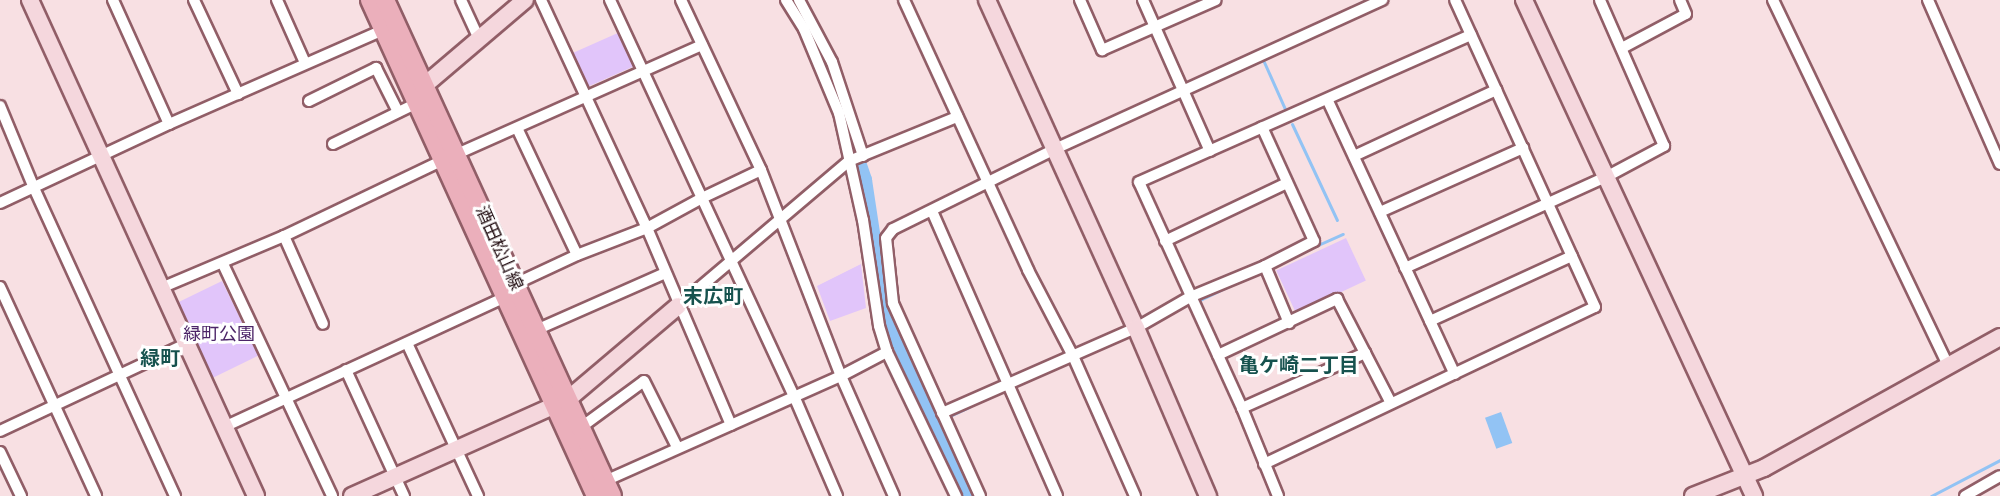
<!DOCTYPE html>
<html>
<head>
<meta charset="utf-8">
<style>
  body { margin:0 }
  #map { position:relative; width:2000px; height:496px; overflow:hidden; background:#f8e0e3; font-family:Karla,"Noto Sans JP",sans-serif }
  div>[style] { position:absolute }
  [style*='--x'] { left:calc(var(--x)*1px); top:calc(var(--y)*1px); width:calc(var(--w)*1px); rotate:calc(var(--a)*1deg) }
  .green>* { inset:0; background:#e1c5fa; transform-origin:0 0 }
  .water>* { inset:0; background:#92c3f4; transform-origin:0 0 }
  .stream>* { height:3px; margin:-1.5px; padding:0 1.5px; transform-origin:1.5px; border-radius:1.5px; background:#92c3f4 }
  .river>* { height:16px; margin:-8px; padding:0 8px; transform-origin:8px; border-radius:8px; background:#92c3f4 }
  .roads { filter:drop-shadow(2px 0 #915e67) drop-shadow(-2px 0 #915e67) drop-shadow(0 2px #915e67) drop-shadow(0 -2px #915e67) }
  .street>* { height:10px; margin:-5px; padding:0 5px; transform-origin:5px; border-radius:5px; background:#fff }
  .secondary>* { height:16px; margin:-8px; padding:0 8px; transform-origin:8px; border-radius:8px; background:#f5d7dd }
  .primary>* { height:18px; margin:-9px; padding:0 9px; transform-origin:9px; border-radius:9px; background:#ebafbb }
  span { translate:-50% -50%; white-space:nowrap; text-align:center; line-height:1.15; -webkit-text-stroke:6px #fff; paint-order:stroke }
  .street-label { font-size:18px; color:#230f13 }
  .park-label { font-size:18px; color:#4c2568 }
  .neighbourhood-label { font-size:20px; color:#16524e; font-weight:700 }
</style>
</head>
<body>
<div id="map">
  <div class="green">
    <div style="left:620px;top:32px;width:37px;height:56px;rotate:66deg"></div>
    <div style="left:1346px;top:238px;width:47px;height:77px;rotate:65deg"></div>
    <div style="clip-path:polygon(861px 264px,866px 308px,830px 321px,817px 286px)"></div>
    <div style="left:222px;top:281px;width:83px;height:51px;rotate:64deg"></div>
  </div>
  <div class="water">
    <div style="left:1501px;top:412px;width:33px;height:17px;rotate:70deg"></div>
  </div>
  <div class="stream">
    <div style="--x:1264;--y:62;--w:51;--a:65.9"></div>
    <div style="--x:1292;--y:124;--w:106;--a:64.9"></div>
    <div style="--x:1309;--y:249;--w:37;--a:-24"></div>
    <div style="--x:1200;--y:300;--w:30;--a:-26"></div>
    <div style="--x:952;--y:415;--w:19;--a:-25"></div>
    <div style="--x:936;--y:423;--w:2;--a:-27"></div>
    <div style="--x:1931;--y:496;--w:78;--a:-27.6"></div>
  </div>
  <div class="river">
    <div style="--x:809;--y:33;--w:27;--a:62"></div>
    <div style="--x:822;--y:57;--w:130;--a:71.1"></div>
    <div style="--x:864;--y:180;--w:126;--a:81.4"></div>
    <div style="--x:883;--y:305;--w:209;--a:66"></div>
  </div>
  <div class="roads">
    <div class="street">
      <div style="--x:113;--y:0;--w:136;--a:65.7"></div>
      <div style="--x:194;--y:0;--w:104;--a:64.9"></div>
      <div style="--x:277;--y:0;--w:69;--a:66"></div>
      <div style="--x:461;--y:0;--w:43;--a:65.2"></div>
      <div style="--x:541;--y:0;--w:251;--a:65.1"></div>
      <div style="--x:647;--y:228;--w:214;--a:66.9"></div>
      <div style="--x:610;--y:0;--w:437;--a:65.1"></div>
      <div style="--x:794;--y:396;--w:109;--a:66.7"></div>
      <div style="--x:681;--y:0;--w:188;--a:64.8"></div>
      <div style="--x:761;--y:170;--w:221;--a:68.8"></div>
      <div style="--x:841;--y:376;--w:131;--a:66.2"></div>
      <div style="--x:786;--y:0;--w:34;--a:58"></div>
      <div style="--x:804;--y:29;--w:91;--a:67.4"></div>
      <div style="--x:839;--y:113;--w:110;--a:77.4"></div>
      <div style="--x:863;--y:220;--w:107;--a:81.4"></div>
      <div style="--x:879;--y:326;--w:27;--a:73"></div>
      <div style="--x:887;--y:352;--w:160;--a:64.4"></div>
      <div style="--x:799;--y:0;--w:70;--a:62"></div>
      <div style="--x:832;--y:62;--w:99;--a:71.7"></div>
      <div style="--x:904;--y:0;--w:297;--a:65.3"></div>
      <div style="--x:1028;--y:270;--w:97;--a:62.4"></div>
      <div style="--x:1073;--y:356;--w:153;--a:66.1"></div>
      <div style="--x:1080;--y:0;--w:55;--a:66.3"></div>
      <div style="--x:1102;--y:50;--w:124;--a:-23.7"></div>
      <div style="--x:1143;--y:0;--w:165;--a:66.1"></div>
      <div style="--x:1773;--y:0;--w:406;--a:64.4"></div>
      <div style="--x:1928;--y:0;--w:179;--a:66.3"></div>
      <div style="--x:1622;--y:48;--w:72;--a:-28"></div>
      <div style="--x:1686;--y:14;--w:15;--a:-113"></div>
      <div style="--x:309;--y:101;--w:75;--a:-26.2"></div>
      <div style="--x:376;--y:68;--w:49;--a:63.4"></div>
      <div style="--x:1328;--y:101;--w:301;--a:65.1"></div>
      <div style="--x:0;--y:106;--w:89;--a:67.5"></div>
      <div style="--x:34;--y:188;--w:339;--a:65.4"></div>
      <div style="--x:517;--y:128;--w:140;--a:64.7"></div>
      <div style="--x:333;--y:144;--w:93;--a:-26"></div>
      <div style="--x:457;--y:154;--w:268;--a:-24"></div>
      <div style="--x:1354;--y:156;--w:157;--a:-24.9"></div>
      <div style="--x:0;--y:203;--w:187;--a:-25.1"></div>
      <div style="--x:169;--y:124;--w:234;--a:-23.7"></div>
      <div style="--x:932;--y:211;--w:311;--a:66.3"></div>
      <div style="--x:1380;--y:212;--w:157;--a:-24.1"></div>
      <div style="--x:284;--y:236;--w:96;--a:66.1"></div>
      <div style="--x:1165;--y:241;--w:135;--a:-25.4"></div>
      <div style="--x:223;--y:264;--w:256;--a:64.8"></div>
      <div style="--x:1265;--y:266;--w:62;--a:67.2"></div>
      <div style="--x:1405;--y:268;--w:221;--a:-24.4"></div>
      <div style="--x:1606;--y:177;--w:66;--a:-28.1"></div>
      <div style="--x:1664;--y:146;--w:159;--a:-113.7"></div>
      <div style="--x:515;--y:284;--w:68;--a:-25.1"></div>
      <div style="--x:577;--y:255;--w:75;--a:-21.1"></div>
      <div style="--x:647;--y:228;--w:63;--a:-28.6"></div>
      <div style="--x:702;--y:198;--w:65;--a:-25.4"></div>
      <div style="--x:0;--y:287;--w:230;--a:65.3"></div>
      <div style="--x:161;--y:288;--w:134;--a:-22.9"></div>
      <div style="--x:284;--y:236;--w:176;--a:-25.5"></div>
      <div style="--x:678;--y:306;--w:224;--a:-40.3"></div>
      <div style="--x:849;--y:161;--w:117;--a:-22.2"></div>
      <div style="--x:1430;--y:321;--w:156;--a:-24.6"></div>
      <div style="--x:536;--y:330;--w:141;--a:-23.8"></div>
      <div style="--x:407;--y:343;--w:169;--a:65.1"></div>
      <div style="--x:1218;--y:355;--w:132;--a:-25.2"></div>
      <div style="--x:1337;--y:299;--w:117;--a:62.6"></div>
      <div style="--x:346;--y:370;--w:139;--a:65.3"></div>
      <div style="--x:1242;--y:408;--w:135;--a:-24.1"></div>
      <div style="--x:942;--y:413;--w:212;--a:-23.7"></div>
      <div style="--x:1136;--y:328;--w:62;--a:-29.9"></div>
      <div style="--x:1190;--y:297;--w:81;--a:-22.5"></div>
      <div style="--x:1265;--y:266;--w:55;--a:-27"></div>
      <div style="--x:1314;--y:241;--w:125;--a:-114.5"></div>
      <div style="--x:224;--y:427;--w:307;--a:-24.8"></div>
      <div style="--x:580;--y:428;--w:79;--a:-36.3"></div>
      <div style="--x:644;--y:381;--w:74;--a:63.4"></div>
      <div style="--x:0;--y:431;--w:205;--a:-25.1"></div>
      <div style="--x:0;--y:452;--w:49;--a:64.5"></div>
      <div style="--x:1264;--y:464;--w:366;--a:-25.4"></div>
      <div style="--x:1595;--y:307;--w:337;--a:-114.5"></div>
      <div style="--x:605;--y:481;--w:258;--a:-24"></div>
      <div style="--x:841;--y:376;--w:52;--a:-27.6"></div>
      <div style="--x:980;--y:496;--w:212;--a:-114.3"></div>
      <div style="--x:893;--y:303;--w:65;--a:-96.1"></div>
      <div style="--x:886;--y:238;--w:11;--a:-52"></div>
      <div style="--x:893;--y:229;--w:178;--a:-26.3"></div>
      <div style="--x:1053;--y:150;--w:362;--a:-24.5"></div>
      <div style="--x:1278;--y:496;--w:95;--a:-112.2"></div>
      <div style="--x:1242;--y:408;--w:248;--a:-114.5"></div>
      <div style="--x:1139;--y:182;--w:363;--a:-23.9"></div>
      <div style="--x:1965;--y:496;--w:40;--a:-29.7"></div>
    </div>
    <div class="secondary">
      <div style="--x:30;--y:0;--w:545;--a:65.5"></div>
      <div style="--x:987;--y:0;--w:360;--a:65.6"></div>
      <div style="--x:1136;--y:328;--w:183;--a:66.8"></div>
      <div style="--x:1524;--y:0;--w:547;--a:65.12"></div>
      <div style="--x:420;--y:97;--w:13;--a:-67"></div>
      <div style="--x:425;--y:85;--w:131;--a:-40.4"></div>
      <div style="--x:352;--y:496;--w:235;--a:-24.1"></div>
      <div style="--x:567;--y:400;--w:145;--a:-40.3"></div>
      <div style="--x:1693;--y:496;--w:76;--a:-21.5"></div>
      <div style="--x:1764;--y:468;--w:270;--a:-29"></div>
    </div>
    <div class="primary">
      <div style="--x:370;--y:0;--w:545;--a:65.5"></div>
      <div style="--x:385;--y:0;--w:545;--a:65.41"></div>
    </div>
  </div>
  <div class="street-label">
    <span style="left:499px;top:248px;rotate:66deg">酒田松山線</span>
  </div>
  <div class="park-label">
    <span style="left:219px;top:334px">緑町公園</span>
  </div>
  <div class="neighbourhood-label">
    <span style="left:713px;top:296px">末広町</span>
    <span style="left:160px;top:358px">緑町</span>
    <span style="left:1299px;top:365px">亀ケ崎二丁目</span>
  </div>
</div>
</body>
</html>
